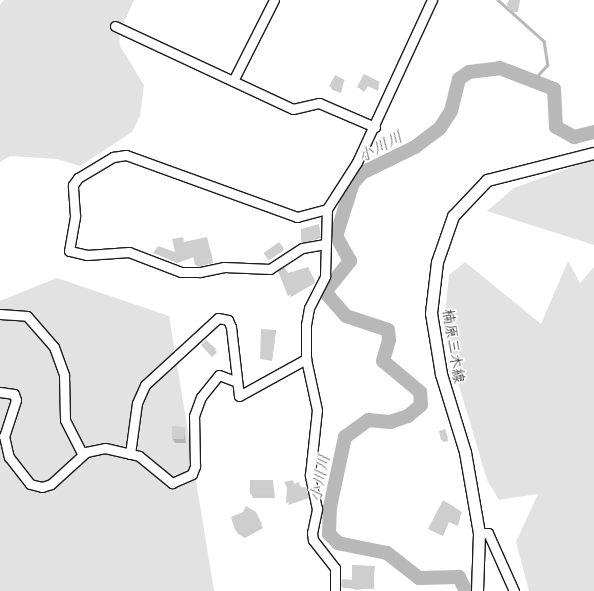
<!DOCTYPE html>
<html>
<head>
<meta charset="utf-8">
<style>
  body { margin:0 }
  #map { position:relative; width:594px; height:591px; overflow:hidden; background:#fff; font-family:"Patrick Hand","Klee One",sans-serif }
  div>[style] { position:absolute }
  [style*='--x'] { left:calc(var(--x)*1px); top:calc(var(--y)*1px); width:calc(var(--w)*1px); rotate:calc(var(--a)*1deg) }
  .green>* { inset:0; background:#e2e2e2 }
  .shadow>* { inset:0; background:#0003; transform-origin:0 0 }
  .stream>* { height:2.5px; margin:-1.25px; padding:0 1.25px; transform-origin:1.25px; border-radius:1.25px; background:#b8b8b8 }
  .river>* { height:14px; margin:-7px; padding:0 7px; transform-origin:7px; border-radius:7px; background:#b8b8b8 }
  .building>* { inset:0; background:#cecece; transform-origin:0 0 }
  .round { border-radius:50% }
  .roads { filter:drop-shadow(1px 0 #1c1c1c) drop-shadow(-1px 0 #1c1c1c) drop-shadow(0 1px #1c1c1c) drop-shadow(0 -1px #1c1c1c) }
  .minor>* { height:9px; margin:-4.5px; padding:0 4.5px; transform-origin:4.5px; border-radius:4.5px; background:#fff }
  .major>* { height:11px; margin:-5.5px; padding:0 5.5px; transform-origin:5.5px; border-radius:5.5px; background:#fff }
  span { translate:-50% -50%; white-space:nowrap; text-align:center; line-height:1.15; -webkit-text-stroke:3.5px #fff; paint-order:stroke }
  .street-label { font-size:15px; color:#1c1c1c }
  .water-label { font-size:16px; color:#5a5a5a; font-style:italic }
</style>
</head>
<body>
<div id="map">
  <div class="green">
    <div style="clip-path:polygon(4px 0,134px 0,119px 33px,120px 46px,144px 85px,140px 116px,132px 132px,80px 166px,57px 159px,10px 156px,0 162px,0 5px)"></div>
    <div style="clip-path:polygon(594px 159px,594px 245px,487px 211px,514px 188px)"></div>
    <div style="clip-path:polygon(568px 261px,580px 283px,594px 267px,594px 591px,529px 591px,516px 542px,538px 494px,499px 500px,487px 480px,452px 362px,445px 314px,449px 275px,465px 262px,541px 324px)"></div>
    <div style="clip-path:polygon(57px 278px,169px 316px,214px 591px,0 591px,0 301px)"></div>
  </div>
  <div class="shadow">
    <div style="clip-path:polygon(509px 0,520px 0,518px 12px,510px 12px)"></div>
    <div style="clip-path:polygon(364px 75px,379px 83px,378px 91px,368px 86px,364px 92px,360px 89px)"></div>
    <div style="clip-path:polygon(344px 81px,341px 93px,332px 90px,331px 87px)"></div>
    <div style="clip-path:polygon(319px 225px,321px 238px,303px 243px,302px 230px)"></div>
    <div style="clip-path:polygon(207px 240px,213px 263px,197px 267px,194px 257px,177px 263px,154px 253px,176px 253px,184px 243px)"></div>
    <div style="left:279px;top:244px;width:8px;height:17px;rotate:60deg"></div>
    <div style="clip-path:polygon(307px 268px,315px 283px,291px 297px,279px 271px,287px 274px)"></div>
    <div style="clip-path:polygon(262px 330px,276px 331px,272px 361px,261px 359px)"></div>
    <div style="clip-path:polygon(206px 341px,217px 352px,212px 357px,202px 345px)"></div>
    <div style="clip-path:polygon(184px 428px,186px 443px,175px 443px,173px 439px)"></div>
    <div style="clip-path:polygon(446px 432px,448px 441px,443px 442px,442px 439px)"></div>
    <div style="clip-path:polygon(273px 481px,275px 498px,253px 498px,251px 494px)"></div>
    <div style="clip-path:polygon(294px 485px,306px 488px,309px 498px,288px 505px)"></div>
    <div style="clip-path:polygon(255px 513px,263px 528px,245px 538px,238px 534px,236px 530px)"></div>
    <div style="clip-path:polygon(461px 513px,458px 526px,449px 522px,443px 536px,429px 529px)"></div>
    <div style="clip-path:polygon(374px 567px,374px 589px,343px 588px,342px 586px)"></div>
  </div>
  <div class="stream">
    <div style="--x:498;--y:0;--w:62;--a:41.7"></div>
    <div style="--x:544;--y:41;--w:24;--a:81"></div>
    <div style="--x:548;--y:65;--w:23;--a:133"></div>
  </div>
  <div class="river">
    <div style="--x:466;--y:591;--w:16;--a:-117"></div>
    <div style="--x:459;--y:577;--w:40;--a:178.6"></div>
    <div style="--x:419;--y:578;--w:41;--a:-142"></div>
    <div style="--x:387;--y:553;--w:50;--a:-168.5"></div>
    <div style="--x:338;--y:543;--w:13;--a:-135"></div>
    <div style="--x:329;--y:534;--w:27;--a:-88"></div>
    <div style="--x:330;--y:507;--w:72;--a:-77.9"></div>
    <div style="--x:345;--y:437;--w:29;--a:-36"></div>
    <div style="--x:368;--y:420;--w:22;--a:5"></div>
    <div style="--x:390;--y:422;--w:19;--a:-18"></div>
    <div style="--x:408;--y:416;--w:17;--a:-40"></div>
    <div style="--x:421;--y:405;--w:13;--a:-94"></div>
    <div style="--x:420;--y:392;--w:48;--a:-140"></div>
    <div style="--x:383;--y:361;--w:22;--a:-74"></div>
    <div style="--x:389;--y:340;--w:10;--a:-96"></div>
    <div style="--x:388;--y:330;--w:44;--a:-161.6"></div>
    <div style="--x:346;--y:316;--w:32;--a:-131"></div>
    <div style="--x:325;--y:292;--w:40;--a:-51"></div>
    <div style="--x:350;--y:261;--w:29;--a:-119"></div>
    <div style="--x:336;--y:236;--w:56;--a:-72.2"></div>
    <div style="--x:353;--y:183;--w:13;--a:-48"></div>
    <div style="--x:362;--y:173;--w:59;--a:-26.1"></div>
    <div style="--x:415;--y:147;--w:31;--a:-37"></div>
    <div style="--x:440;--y:128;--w:20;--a:-57"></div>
    <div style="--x:451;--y:111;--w:33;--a:-76"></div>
    <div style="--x:459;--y:79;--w:12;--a:-35"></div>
    <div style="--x:469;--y:72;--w:31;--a:-7"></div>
    <div style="--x:500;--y:68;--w:58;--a:21.3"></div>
    <div style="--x:554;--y:89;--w:38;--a:87"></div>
    <div style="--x:556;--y:127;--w:21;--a:29"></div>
    <div style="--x:574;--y:137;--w:21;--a:-14"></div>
  </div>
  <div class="building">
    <div class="round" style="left:507px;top:-1px;width:12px;height:12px"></div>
    <div style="clip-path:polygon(364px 74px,380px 82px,376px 89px,366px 84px,363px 90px,357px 87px)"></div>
    <div style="left:335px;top:75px;width:11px;height:13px;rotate:27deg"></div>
    <div style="clip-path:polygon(319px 224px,320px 236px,301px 242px,301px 229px)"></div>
    <div style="clip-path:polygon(183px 237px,184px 242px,207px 237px,213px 261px,195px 265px,193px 256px,176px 261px,153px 253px,158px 246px,175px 252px,172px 239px)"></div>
    <div style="left:279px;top:242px;width:9px;height:19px;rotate:54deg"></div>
    <div style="clip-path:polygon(284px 267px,288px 273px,308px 267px,315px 281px,288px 296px,278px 271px)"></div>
    <div style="clip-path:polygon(261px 329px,276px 330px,272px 360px,260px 359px)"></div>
    <div style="clip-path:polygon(206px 340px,216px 349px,210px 355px,201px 345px)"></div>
    <div style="clip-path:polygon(172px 426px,185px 427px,184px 439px,172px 439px)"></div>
    <div style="clip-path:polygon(445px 429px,448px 438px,441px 440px,439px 431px)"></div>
    <div style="left:250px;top:480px;width:23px;height:14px"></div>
    <div style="clip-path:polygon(293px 480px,294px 484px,299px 482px,301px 489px,306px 487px,308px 496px,286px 503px,287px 488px,284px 482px)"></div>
    <div style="clip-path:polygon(443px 500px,462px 512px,456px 525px,448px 521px,441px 535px,428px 529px)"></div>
    <div style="clip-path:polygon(246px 506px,256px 512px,262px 524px,242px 535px,235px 530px,231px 517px,243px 512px)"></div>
    <div style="clip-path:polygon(352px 565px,375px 566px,373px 587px,357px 590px,341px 586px,342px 579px,352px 580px)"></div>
  </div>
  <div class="roads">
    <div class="minor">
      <div style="--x:115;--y:26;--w:196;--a:25"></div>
      <div style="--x:293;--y:109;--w:27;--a:-13"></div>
      <div style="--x:319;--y:103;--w:61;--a:23.2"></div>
      <div style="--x:233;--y:81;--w:91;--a:-63.2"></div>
      <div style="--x:325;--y:244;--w:23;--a:170"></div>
      <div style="--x:302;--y:248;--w:38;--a:147"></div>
      <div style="--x:270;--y:269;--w:46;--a:-177.5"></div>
      <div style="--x:224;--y:267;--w:25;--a:168"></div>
      <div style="--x:200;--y:272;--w:19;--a:180"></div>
      <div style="--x:181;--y:272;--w:56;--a:-159"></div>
      <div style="--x:129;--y:252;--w:42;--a:175.9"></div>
      <div style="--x:87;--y:255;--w:18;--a:-167"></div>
      <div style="--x:69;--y:251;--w:36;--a:-80"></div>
      <div style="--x:75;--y:216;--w:31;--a:-94"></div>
      <div style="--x:73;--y:185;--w:9;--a:-54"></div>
      <div style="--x:78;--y:178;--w:41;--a:-31"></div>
      <div style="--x:113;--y:157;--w:13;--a:-9"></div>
      <div style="--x:126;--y:155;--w:182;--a:19.9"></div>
      <div style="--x:297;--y:217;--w:31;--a:-15"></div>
      <div style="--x:0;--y:314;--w:27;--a:4"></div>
      <div style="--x:27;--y:316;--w:41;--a:48.9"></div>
      <div style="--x:54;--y:347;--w:30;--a:70"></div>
      <div style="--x:64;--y:375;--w:45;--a:88.7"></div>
      <div style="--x:65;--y:420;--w:39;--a:63"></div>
      <div style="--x:0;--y:392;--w:14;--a:8"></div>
      <div style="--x:14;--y:394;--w:6;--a:72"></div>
      <div style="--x:16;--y:400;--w:38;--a:108"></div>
      <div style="--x:4;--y:436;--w:22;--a:77"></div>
      <div style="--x:9;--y:457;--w:34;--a:52"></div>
      <div style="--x:30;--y:484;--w:12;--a:14"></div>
      <div style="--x:42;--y:487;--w:9;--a:-18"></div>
      <div style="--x:51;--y:484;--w:47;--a:-42.4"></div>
      <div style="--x:86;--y:452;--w:19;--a:-12"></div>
      <div style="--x:105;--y:448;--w:35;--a:13"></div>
      <div style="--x:139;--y:456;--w:43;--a:39.3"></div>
      <div style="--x:172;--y:483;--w:22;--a:-24"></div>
      <div style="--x:192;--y:474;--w:9;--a:-69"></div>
      <div style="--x:195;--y:466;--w:50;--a:-91.1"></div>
      <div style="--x:194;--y:416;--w:20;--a:-70"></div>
      <div style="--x:201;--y:397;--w:28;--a:-51"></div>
      <div style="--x:219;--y:375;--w:19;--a:21"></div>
      <div style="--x:130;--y:454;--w:51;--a:-82.2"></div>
      <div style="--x:137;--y:403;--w:20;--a:-66"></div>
      <div style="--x:145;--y:385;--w:99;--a:-42.5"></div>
      <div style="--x:218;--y:318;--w:10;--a:11"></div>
      <div style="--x:228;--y:320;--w:8;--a:67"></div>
      <div style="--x:231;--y:327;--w:69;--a:83.4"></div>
      <div style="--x:239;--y:396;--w:77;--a:-28.9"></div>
      <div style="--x:479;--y:533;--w:9;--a:0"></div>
      <div style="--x:488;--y:533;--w:64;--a:65.9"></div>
      <div style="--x:335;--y:591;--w:23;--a:-90"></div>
      <div style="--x:335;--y:568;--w:36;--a:-128"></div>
      <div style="--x:313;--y:540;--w:7;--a:-98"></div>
      <div style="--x:312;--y:533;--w:25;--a:-78"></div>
      <div style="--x:317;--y:509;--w:35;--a:-102"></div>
      <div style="--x:310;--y:475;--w:65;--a:-83.9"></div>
      <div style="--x:317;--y:410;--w:52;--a:-102.2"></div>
      <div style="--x:306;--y:359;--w:34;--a:-90"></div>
      <div style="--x:306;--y:325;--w:17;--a:-80"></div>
      <div style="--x:309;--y:308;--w:36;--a:-63"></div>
      <div style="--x:325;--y:276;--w:67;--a:-88.3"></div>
      <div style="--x:327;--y:209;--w:56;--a:-57.4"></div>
      <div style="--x:357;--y:162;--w:179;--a:-65.2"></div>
    </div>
    <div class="major">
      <div style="--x:477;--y:591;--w:58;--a:-88"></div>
      <div style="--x:479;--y:533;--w:82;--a:-99.8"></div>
      <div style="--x:465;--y:452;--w:82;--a:-107.1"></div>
      <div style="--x:441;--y:374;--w:62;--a:-99.3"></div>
      <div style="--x:431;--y:313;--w:51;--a:-83.3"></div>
      <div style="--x:437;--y:262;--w:49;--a:-70.8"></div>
      <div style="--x:453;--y:216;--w:50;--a:-46.6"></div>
      <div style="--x:487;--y:180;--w:110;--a:-14.2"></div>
    </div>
  </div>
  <div class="street-label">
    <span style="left:454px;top:346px;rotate:81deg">楠原三木線</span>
  </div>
  <div class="water-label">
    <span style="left:380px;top:146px;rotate:-28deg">小川川</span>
    <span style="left:319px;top:478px;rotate:-78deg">小川川</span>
  </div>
</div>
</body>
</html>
